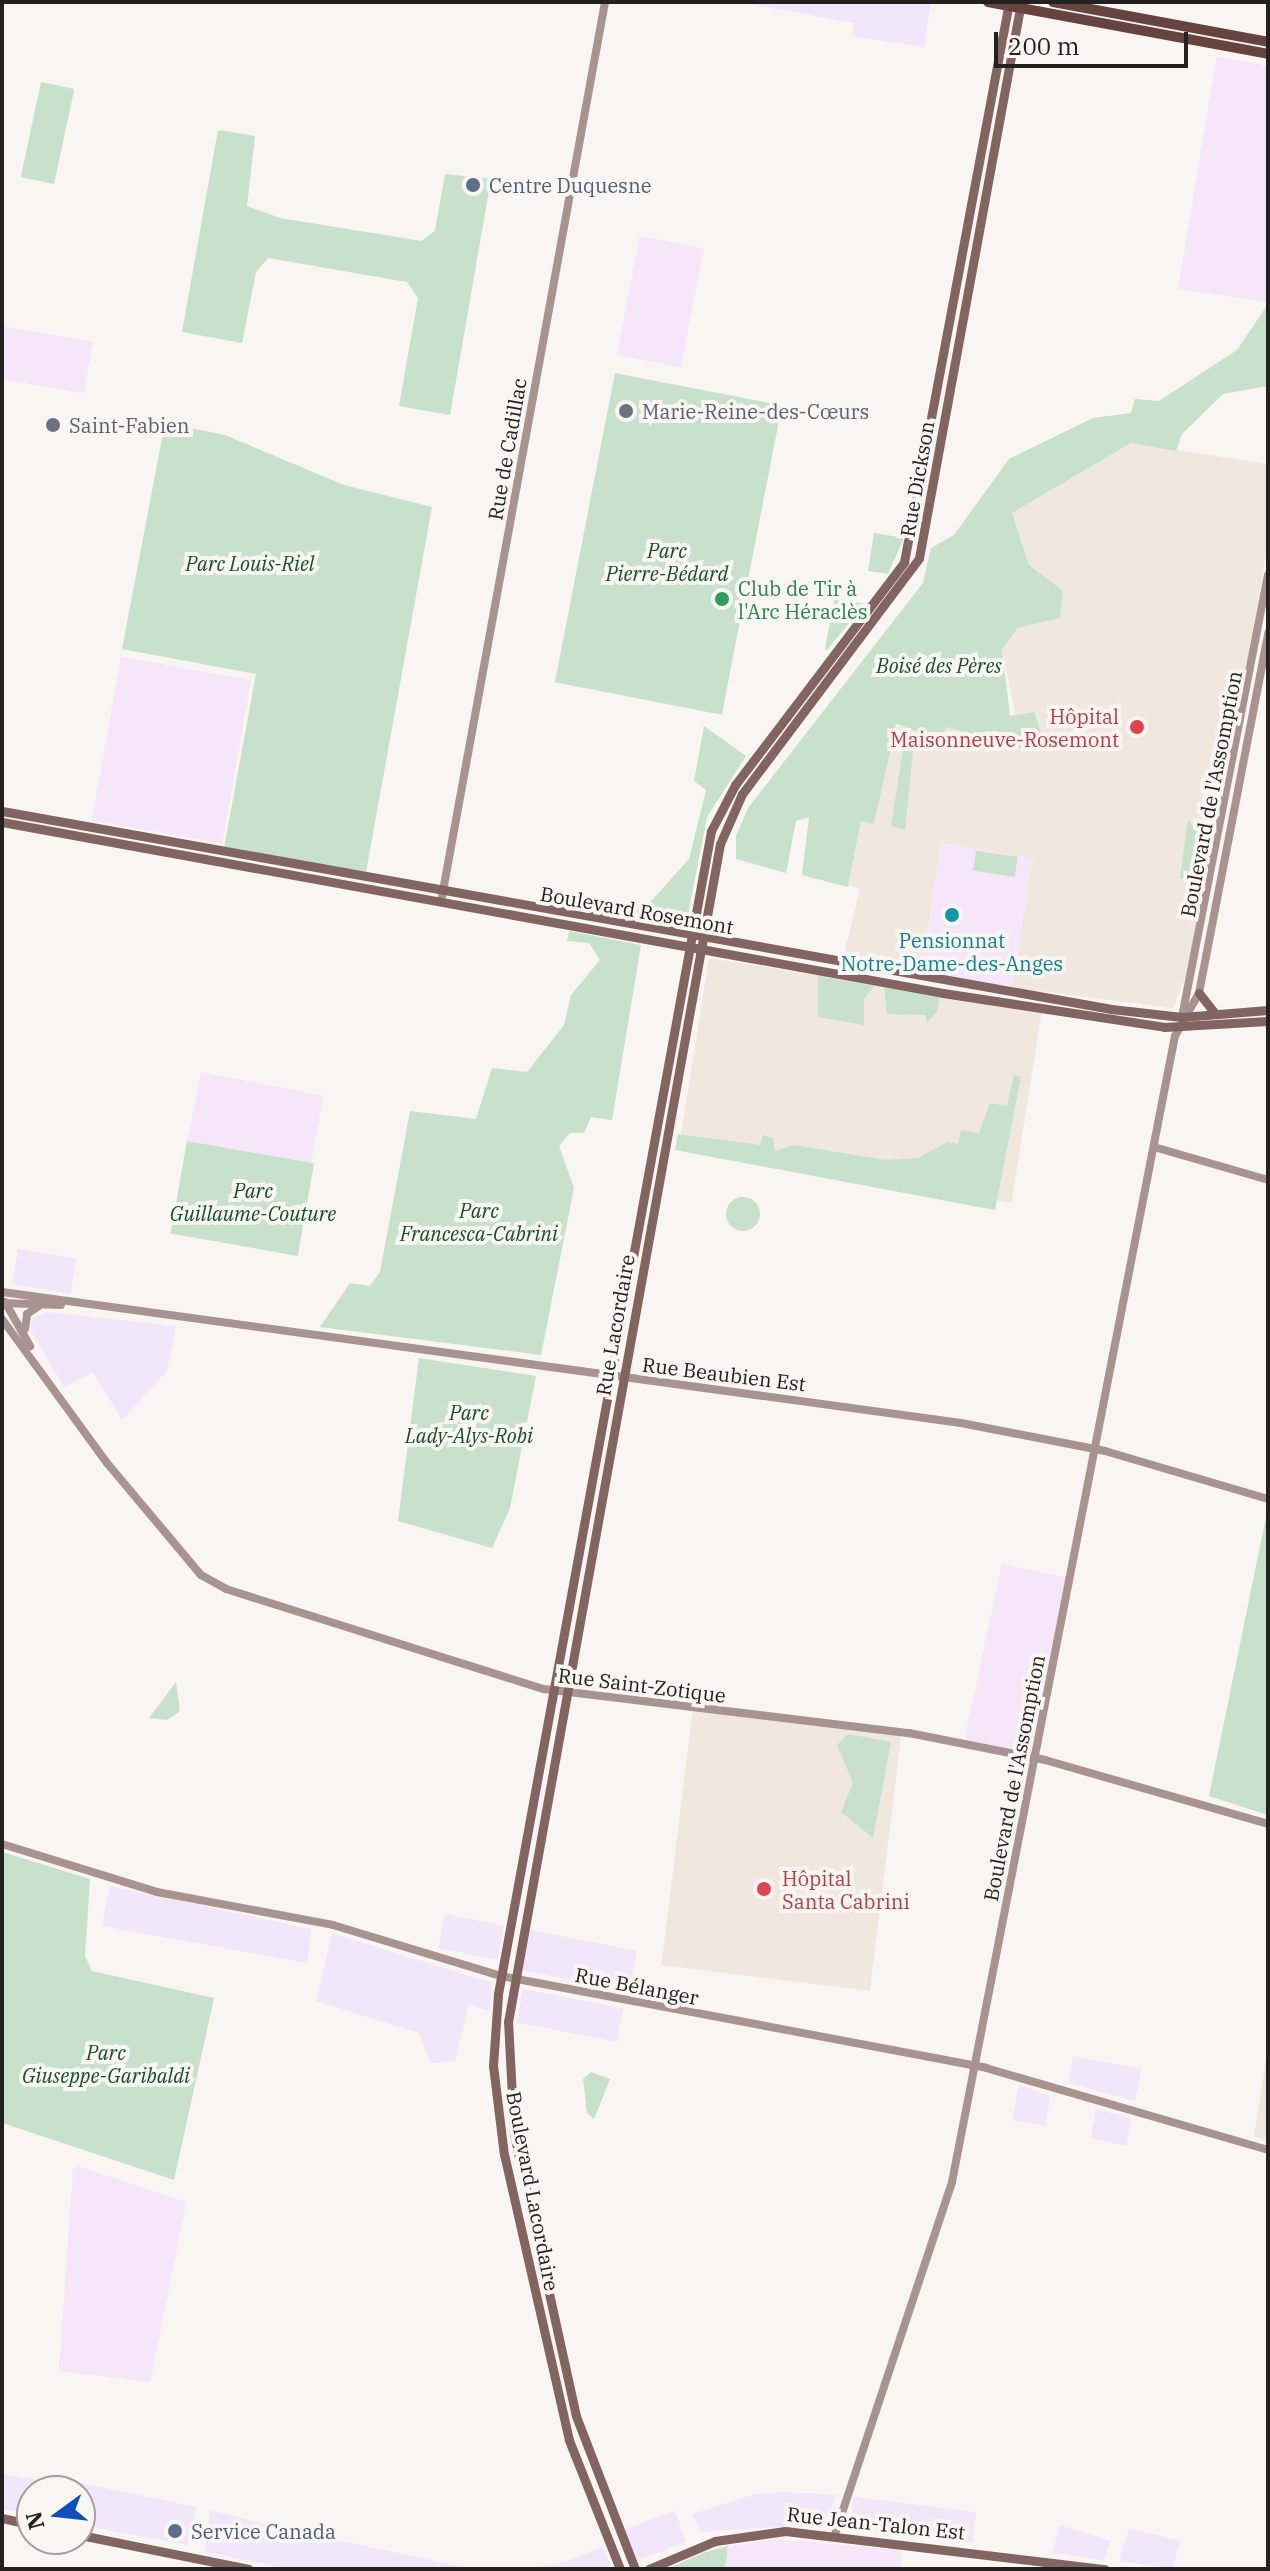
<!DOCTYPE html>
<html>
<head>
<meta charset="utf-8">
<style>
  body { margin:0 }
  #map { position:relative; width:1270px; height:2571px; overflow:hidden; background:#f8f5f2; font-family:"IBM Plex Serif",serif }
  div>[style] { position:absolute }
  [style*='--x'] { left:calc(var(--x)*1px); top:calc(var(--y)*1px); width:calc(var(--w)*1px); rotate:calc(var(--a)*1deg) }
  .commercial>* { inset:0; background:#f2e6fb; transform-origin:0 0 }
  .built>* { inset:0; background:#f0e8de; transform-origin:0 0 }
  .education>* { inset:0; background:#f5e6f9; transform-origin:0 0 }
  .green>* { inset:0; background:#c7e1cb; transform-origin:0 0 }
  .round { border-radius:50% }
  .tertiary>* { height:8px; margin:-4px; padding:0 4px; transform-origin:4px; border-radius:4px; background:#a89390 }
  .secondary>* { height:9px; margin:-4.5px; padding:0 4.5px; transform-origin:4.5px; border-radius:4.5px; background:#826461 }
  .primary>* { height:10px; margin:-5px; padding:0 5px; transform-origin:5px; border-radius:5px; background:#674340 }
  .dots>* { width:22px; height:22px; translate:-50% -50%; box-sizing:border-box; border:4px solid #f8f5f2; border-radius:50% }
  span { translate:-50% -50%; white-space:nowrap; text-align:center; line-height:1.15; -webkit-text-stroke:8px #f8f5f2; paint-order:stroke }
  .service-label { font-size:20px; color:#4e5e75 }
  .left { translate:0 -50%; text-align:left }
  .worship-label { font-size:20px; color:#5b616d }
  .street-label { font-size:20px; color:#22211f }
  .park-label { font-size:20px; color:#144e27; font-style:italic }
  .leisure-label { font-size:20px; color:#27864d }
  .health-label { font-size:20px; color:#be3a42 }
  .right { translate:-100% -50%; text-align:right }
  .culture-label { font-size:20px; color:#0d838f }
  .frame { position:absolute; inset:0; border:4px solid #22211f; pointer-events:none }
  .north { position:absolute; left:16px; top:2475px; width:80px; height:80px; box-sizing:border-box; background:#f8f5f2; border:2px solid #a2a09e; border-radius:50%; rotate:255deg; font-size:22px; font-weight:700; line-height:32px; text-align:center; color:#22211f }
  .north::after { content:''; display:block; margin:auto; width:28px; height:36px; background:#0e50bb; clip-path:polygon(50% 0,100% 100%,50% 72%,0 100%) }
  .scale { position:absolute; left:994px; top:32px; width:194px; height:36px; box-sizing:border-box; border:4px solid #22211f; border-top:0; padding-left:10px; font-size:24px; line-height:28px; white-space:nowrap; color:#22211f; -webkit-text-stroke:6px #f8f5f2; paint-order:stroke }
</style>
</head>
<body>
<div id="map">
  <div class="commercial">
    <div style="clip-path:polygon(931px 2px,924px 47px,852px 36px,854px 23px,749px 4px)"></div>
    <div style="left:18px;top:1249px;width:59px;height:36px;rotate:9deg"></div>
    <div style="clip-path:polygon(46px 1312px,176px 1326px,167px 1371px,122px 1420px,93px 1372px,64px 1387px,30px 1330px,32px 1318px)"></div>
    <div style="clip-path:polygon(110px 1886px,311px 1929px,307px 1963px,102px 1926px)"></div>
    <div style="left:445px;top:1914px;width:60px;height:35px;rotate:11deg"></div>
    <div style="left:530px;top:1930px;width:109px;height:41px;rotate:11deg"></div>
    <div style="clip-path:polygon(332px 1933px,492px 1983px,490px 2011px,469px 2005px,455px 2061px,430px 2063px,419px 2033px,316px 2001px)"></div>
    <div style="left:523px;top:1989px;width:102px;height:34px;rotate:11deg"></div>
    <div style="clip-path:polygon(1073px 2056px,1141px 2069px,1135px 2101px,1069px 2083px)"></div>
    <div style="clip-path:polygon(1019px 2085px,1050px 2096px,1045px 2126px,1012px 2120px)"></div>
    <div style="clip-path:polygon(1096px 2108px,1131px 2119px,1126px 2146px,1091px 2138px)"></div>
    <div style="clip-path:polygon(2px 2474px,42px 2480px,40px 2491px,32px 2491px,32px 2515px,2px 2509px)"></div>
    <div style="clip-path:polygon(57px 2478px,196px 2507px,188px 2545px,80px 2525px,80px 2491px,56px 2491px)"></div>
    <div style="clip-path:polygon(756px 2494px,783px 2492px,837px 2495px,824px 2524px,700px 2532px,692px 2514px)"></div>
    <div style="left:854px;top:2497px;width:123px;height:31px;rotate:7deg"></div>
    <div style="clip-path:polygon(210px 2510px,271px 2526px,464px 2567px,289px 2569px,205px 2552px)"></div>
    <div style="left:675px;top:2511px;width:33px;height:56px;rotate:70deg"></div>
    <div style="clip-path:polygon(1060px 2525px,1111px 2541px,1104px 2560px,1052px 2553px)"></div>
    <div style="clip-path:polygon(1129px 2528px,1181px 2541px,1172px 2568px,1119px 2561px)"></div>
    <div style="clip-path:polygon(602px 2547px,613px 2569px,530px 2569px,567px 2561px)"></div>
  </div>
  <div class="built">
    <div style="clip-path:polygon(1131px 443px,1268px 464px,1268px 542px,1248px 657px,1190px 966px,1173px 1008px,1009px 987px,1032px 858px,942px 843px,921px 972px,843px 958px,860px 889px,849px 885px,861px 821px,875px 823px,890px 728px,910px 726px,941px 739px,946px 727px,960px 728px,1022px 748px,1002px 648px,1018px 628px,1060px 618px,1029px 565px,1012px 513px)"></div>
    <div style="left:709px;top:958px;width:337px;height:195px;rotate:9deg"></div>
    <div style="left:693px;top:1708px;width:210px;height:259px;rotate:7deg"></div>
    <div style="clip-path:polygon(1268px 2047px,1268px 2142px,1254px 2136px)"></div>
  </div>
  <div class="education">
    <div style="clip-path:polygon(1217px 57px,1268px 66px,1268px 302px,1178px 289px)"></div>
    <div style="left:640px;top:236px;width:65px;height:121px;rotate:11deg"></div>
    <div style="left:2px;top:326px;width:92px;height:52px;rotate:10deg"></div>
    <div style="left:121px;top:657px;width:132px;height:166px;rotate:10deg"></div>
    <div style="left:941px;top:843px;width:93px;height:131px;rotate:9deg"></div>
    <div style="left:201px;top:1072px;width:125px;height:70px;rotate:11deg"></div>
    <div style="left:1002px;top:1564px;width:69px;height:184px;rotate:12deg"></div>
    <div style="clip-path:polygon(79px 2166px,186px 2202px,150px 2382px,59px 2371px,73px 2170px)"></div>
    <div style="clip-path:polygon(776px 2539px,900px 2550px,901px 2569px,725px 2569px,728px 2546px)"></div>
  </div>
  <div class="green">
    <div style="left:41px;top:82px;width:34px;height:97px;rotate:12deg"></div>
    <div style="clip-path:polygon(218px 130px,255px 136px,247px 206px,280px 218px,421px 241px,435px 231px,445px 174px,491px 179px,450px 415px,399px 406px,418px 298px,407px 282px,268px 258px,256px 272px,242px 343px,182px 332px)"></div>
    <div style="clip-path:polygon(1268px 304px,1268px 386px,1223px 394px,1182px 434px,1176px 451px,1131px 443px,1012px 513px,1029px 565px,1063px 591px,1060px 618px,1018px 628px,1002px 649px,1010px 716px,1034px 712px,1045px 744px,1022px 748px,946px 727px,941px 739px,896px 724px,874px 824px,861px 821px,848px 887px,802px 875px,809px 817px,796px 821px,786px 873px,736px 859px,736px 836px,748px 808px,923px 583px,931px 548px,954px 535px,1009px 459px,1093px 418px,1131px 413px,1135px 399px,1159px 401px,1237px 350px)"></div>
    <div style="left:615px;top:373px;width:170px;height:315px;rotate:11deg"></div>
    <div style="clip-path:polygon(165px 423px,225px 435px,344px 485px,432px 507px,366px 872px,224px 848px,256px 674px,122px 649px)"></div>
    <div style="clip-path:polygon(874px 533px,904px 538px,888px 574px,868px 571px)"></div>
    <div style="clip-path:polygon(835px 598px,865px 604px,826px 651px,825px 648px)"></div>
    <div style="clip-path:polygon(704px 726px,746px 756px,707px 817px,685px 930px,574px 911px,576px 905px,645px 908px,689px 859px,706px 790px,694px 781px)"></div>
    <div style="clip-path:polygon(905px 737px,914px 741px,905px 830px,891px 826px)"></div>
    <div style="clip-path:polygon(1217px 801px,1205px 883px,1180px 878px,1188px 820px,1196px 831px,1208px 829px)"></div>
    <div style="left:976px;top:851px;width:42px;height:20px;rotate:8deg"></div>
    <div style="clip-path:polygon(569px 931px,641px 945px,612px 1120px,591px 1117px,584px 1133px,570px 1133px,559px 1146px,574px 1188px,541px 1355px,320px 1327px,350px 1283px,370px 1286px,380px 1272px,410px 1111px,476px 1119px,492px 1068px,527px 1072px,564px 1025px,571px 995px,600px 960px,589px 943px,567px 941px)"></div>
    <div style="clip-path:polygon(818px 976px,874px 986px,864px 999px,864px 1025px,818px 1017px)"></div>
    <div style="clip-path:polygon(884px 987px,940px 996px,937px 1012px,927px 1022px,925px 1015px,887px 1014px)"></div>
    <div style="clip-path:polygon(1014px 1075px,1021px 1077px,995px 1210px,675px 1150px,678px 1134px,760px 1145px,763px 1135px,773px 1138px,775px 1151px,794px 1145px,886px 1160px,918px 1158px,947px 1142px,958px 1144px,961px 1130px,979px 1133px,990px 1103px,1007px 1106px)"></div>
    <div style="left:187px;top:1141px;width:129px;height:94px;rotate:10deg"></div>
    <div class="round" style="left:726px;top:1197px;width:34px;height:34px"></div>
    <div style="clip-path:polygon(419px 1358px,536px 1376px,510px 1508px,492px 1548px,398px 1521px)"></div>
    <div style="clip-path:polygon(1268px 1507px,1268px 1815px,1209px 1796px)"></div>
    <div style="clip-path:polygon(176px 1682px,180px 1711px,167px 1720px,149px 1718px)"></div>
    <div style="clip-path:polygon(848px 1734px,891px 1742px,873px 1838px,841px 1812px,853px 1783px,837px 1745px)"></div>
    <div style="clip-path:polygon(2px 1852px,90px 1879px,85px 1956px,92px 1971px,214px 1998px,174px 2180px,2px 2123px)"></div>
    <div style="clip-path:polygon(591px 2072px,610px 2079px,594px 2119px,587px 2113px,583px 2079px)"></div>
    <div style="clip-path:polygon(728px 2546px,725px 2569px,667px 2569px,703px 2553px)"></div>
  </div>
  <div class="tertiary">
    <div style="--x:441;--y:902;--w:915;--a:-79.67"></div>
    <div style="--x:1182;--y:1017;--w:450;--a:-79"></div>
    <div style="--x:1154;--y:1147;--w:119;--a:16.1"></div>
    <div style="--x:2;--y:1292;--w:968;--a:7.78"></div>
    <div style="--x:961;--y:1423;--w:147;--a:11"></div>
    <div style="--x:1105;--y:1451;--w:170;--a:16.4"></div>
    <div style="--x:5;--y:1302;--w:51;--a:60.4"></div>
    <div style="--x:2;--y:1303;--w:59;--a:1.9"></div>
    <div style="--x:2;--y:1319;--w:178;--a:53.9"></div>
    <div style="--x:107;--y:1463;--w:146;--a:50"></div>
    <div style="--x:201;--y:1575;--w:29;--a:29"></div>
    <div style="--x:226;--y:1589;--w:333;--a:17.5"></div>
    <div style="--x:544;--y:1689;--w:368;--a:6.9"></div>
    <div style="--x:909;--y:1733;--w:139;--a:11.2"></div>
    <div style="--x:1045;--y:1760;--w:232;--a:16"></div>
    <div style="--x:25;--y:1329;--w:15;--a:-82"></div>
    <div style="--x:27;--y:1314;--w:14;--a:-34"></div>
    <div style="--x:2;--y:1844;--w:162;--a:17.2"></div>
    <div style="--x:157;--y:1892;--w:179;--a:10.6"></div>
    <div style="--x:333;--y:1925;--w:176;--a:16.9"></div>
    <div style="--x:501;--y:1976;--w:494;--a:10.7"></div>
    <div style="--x:986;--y:2068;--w:294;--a:16.2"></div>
    <div style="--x:835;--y:2534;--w:371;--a:-71.6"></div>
    <div style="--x:952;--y:2182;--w:1167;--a:-78.99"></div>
    <div style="--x:1175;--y:1036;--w:49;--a:-60.8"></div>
    <div style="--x:1199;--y:993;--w:367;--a:-79.1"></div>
  </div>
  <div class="secondary">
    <div style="--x:2;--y:811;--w:1127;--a:10.12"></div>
    <div style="--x:1111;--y:1009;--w:71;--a:6.4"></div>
    <div style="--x:1182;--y:1017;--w:86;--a:-4.7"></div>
    <div style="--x:2;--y:822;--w:956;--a:10.3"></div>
    <div style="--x:943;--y:993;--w:224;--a:8.7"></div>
    <div style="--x:1164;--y:1027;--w:104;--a:-3.3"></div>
    <div style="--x:1199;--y:993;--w:24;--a:52"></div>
    <div style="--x:2;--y:2518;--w:31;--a:13"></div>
    <div style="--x:80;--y:2535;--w:172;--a:11.4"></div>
    <div style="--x:620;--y:2569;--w:139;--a:-111.6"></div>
    <div style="--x:569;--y:2440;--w:292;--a:-102.8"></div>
    <div style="--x:504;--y:2155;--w:90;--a:-97"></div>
    <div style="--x:493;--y:2066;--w:72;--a:-86"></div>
    <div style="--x:498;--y:1994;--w:1182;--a:-79.62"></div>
    <div style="--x:711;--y:831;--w:52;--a:-62.4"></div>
    <div style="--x:735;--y:785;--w:280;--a:-52.8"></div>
    <div style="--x:904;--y:562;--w:570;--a:-79.38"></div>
    <div style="--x:635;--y:2569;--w:164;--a:-111.1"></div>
    <div style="--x:576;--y:2416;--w:288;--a:-102.4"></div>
    <div style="--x:514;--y:2135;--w:113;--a:-93"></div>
    <div style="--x:508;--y:2022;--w:1197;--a:-79.8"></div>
    <div style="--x:720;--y:844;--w:55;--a:-66.3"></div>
    <div style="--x:742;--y:794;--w:295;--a:-53.1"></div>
    <div style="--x:919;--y:558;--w:565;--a:-79.6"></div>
    <div style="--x:649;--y:2569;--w:72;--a:-23"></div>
    <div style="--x:715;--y:2541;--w:71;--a:-8.1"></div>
    <div style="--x:785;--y:2531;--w:322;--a:6.8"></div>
  </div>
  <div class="primary">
    <div style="--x:988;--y:2;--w:285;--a:10.5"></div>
    <div style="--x:1053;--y:2;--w:219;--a:10.5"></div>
  </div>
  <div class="dots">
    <div style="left:473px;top:185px;background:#5c6f8a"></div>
    <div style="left:626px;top:411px;background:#6b7280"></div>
    <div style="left:53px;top:425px;background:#6b7280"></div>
    <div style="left:722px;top:599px;background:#2e9e5b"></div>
    <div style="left:1137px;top:727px;background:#e0444e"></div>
    <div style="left:952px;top:915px;background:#0f9aa8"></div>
    <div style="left:764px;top:1889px;background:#e0444e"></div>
    <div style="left:175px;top:2531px;background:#5c6f8a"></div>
  </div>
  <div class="service-label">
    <span class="left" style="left:489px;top:185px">Centre Duquesne</span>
    <span class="left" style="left:191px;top:2531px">Service Canada</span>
  </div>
  <div class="worship-label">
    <span class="left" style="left:642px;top:411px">Marie-Reine-des-Cœurs</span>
    <span class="left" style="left:69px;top:425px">Saint-Fabien</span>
  </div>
  <div class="street-label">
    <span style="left:507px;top:449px;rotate:-80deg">Rue de Cadillac</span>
    <span style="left:917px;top:479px;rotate:-80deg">Rue Dickson</span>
    <span style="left:1211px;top:794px;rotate:-79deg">Boulevard de l'Assomption</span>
    <span style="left:637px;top:910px;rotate:10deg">Boulevard Rosemont</span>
    <span style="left:615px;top:1325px;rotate:-80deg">Rue Lacordaire</span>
    <span style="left:724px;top:1374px;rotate:7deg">Rue Beaubien Est</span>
    <span style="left:642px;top:1685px;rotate:7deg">Rue Saint-Zotique</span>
    <span style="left:1014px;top:1778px;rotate:-79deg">Boulevard de l'Assomption</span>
    <span style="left:637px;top:1986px;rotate:11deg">Rue Bélanger</span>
    <span style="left:533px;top:2191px;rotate:79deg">Boulevard Lacordaire</span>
    <span style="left:876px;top:2523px;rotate:6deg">Rue Jean-Talon Est</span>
  </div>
  <div class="park-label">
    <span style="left:667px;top:562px">Parc<br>Pierre-Bédard</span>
    <span style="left:250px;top:563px">Parc Louis-Riel</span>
    <span style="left:939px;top:665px">Boisé des Pères</span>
    <span style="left:253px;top:1202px">Parc<br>Guillaume-Couture</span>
    <span style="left:479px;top:1222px">Parc<br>Francesca-Cabrini</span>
    <span style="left:469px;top:1424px">Parc<br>Lady-Alys-Robi</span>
    <span style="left:106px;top:2064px">Parc<br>Giuseppe-Garibaldi</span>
  </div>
  <div class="leisure-label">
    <span class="left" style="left:738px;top:600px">Club de Tir à<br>l'Arc Héraclès</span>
  </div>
  <div class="health-label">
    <span class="right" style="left:1119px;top:728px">Hôpital<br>Maisonneuve-Rosemont</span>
    <span class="left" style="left:782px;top:1890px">Hôpital<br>Santa Cabrini</span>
  </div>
  <div class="culture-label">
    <span style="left:952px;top:952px">Pensionnat<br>Notre-Dame-des-Anges</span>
  </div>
  <div class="frame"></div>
  <div class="north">N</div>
  <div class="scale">200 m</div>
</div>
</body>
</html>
